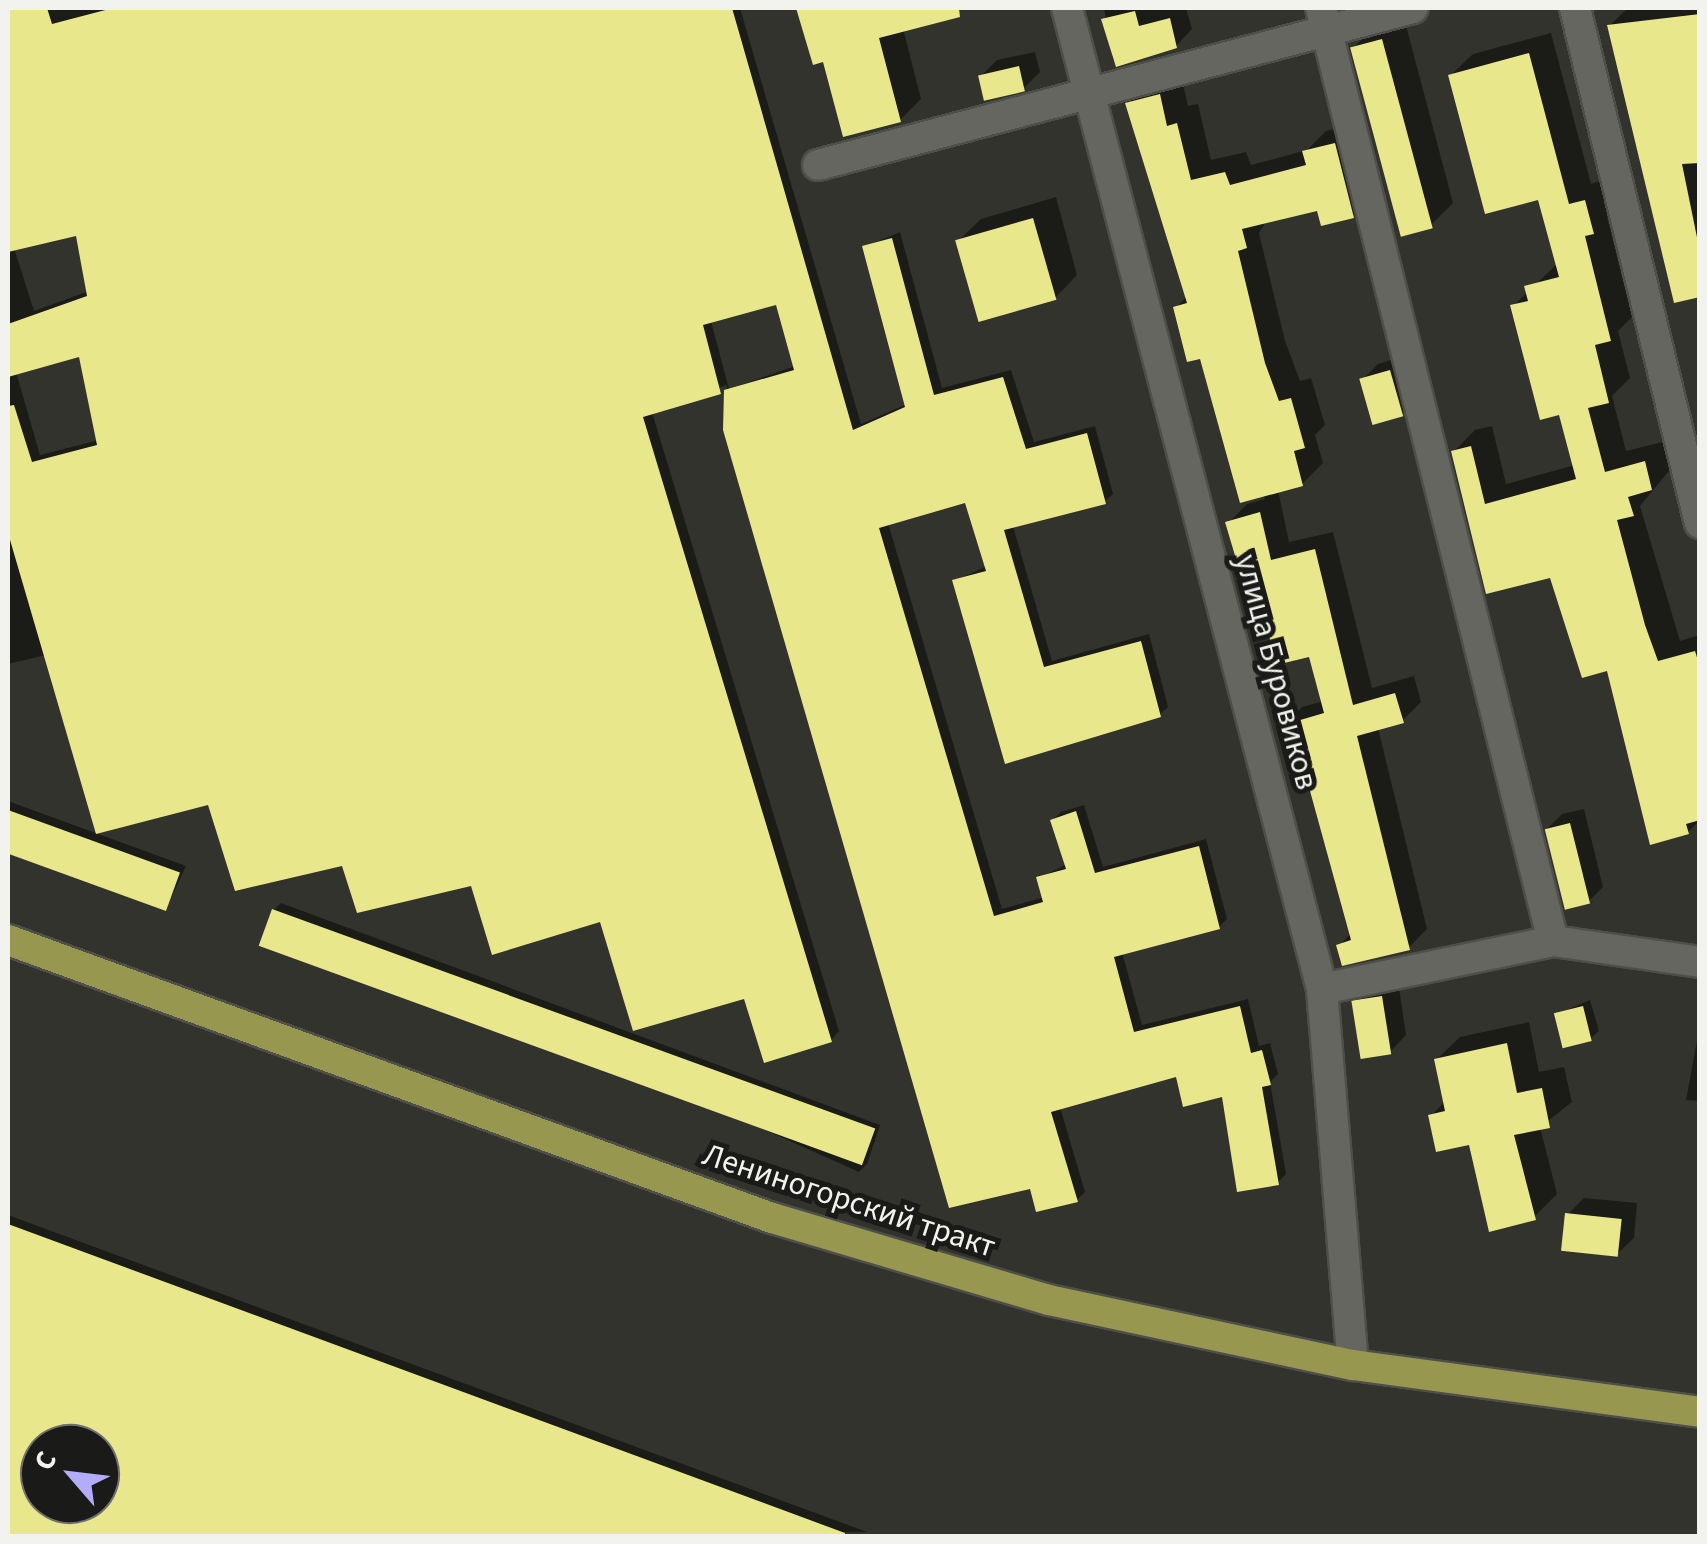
<!DOCTYPE html>
<html>
<head>
<meta charset="utf-8">
<style>
  body { margin:0 }
  #map { position:relative; width:1707px; height:1544px; overflow:hidden; background:#33332e; font-family:"Source Sans 3",sans-serif }
  div>[style] { position:absolute }
  [style*='--x'] { left:calc(var(--x)*1px); top:calc(var(--y)*1px); width:calc(var(--w)*1px); rotate:calc(var(--a)*1deg) }
  .shadow>* { inset:0; background:#0007 }
  .building>* { inset:0; background:#e9e78b; transform-origin:0 0 }
  .roads { filter:drop-shadow(2px 0 #4f4f4a) drop-shadow(-2px 0 #4f4f4a) drop-shadow(0 2px #4f4f4a) drop-shadow(0 -2px #4f4f4a) }
  .minor>* { height:30px; margin:-15px; padding:0 15px; transform-origin:15px; border-radius:15px; background:#666661 }
  .major>* { height:30px; margin:-15px; padding:0 15px; transform-origin:15px; border-radius:15px; background:#98974f }
  span { translate:-50% -50%; white-space:nowrap; text-align:center; line-height:1.15; -webkit-text-stroke:10px #1a1a18; paint-order:stroke }
  .street-label { font-size:32px; color:#f2f2ef }
  .frame { position:absolute; inset:0; border:10px solid #f2f2ef; pointer-events:none }
  .north { position:absolute; left:20px; top:1424px; width:100px; height:100px; box-sizing:border-box; background:#1a1a18; border:2px solid #70706e; border-radius:50%; rotate:298deg; font-size:28px; font-weight:700; line-height:40px; text-align:center; color:#f2f2ef }
  .north::after { content:''; display:block; margin:auto; width:35px; height:45px; background:#b3adf9; clip-path:polygon(50% 0,100% 100%,50% 72%,0 100%) }
</style>
</head>
<body>
<div id="map">
  <div class="shadow">
    <div style="clip-path:polygon(evenodd,8px 8px,740px 8px,861px 424px,907px 404px,864px 247px,900px 232px,942px 388px,1011px 370px,1034px 442px,1095px 426px,1113px 494px,1104px 502px,1013px 526px,1052px 661px,1149px 634px,1168px 707px,1159px 715px,1006px 761px,954px 581px,987px 566px,967px 500px,888px 523px,1002px 909px,1045px 897px,1039px 878px,1067px 864px,1053px 820px,1061px 812px,1084px 805px,1103px 867px,1206px 839px,1227px 919px,1219px 927px,1122px 952px,1142px 1025px,1248px 999px,1259px 1046px,1270px 1043px,1278px 1074px,1270px 1082px,1286px 1174px,1278px 1182px,1224px 1094px,1178px 1074px,1060px 1107px,1085px 1192px,1077px 1200px,725px 429px,727px 385px,652px 412px,839px 1031px,831px 1040px,602px 919px,210px 802px,46px 655px,8px 664px,8px 8px,78px 233px,89px 291px,34px 311px,14px 248px,78px 233px,8px 8px,778px 302px,795px 366px,729px 389px,711px 321px,778px 302px,8px 8px,81px 354px,99px 440px,40px 455px,16px 372px,81px 354px)"></div>
    <div style="clip-path:polygon(799px 8px,968px 8px,903px 28px,921px 99px,900px 120px,825px 59px,815px 62px)"></div>
    <div style="clip-path:polygon(1104px 8px,1186px 8px,1192px 29px,1176px 46px,1113px 60px)"></div>
    <div style="clip-path:polygon(1628px 8px,1700px 8px,1700px 294px,1610px 25px)"></div>
    <div style="clip-path:polygon(1404px 18px,1453px 203px,1431px 225px,1353px 48px,1375px 26px)"></div>
    <div style="clip-path:polygon(1551px 33px,1591px 184px,1606px 179px,1615px 210px,1607px 217px,1632px 317px,1618px 331px,1630px 378px,1612px 396px,1626px 451px,1666px 441px,1673px 466px,1640px 506px,1680px 641px,1700px 635px,1700px 820px,1688px 832px,1609px 667px,1552px 575px,1488px 591px,1453px 452px,1475px 430px,1492px 426px,1506px 484px,1575px 465px,1561px 412px,1513px 306px,1558px 263px,1539px 197px,1451px 75px,1473px 54px)"></div>
    <div style="clip-path:polygon(1035px 52px,1040px 72px,1023px 89px,980px 77px,997px 60px)"></div>
    <div style="clip-path:polygon(1181px 75px,1188px 106px,1198px 104px,1211px 160px,1246px 152px,1251px 165px,1307px 150px,1326px 131px,1356px 123px,1374px 195px,1353px 216px,1319px 208px,1266px 221px,1259px 233px,1285px 341px,1300px 381px,1311px 378px,1325px 425px,1315px 435px,1323px 463px,1302px 484px,1278px 490px,1289px 542px,1333px 532px,1372px 688px,1414px 676px,1421px 702px,1402px 721px,1378px 728px,1427px 929px,1408px 948px,1339px 946px,1351px 933px,1309px 777px,1283px 726px,1302px 707px,1324px 701px,1311px 654px,1228px 523px,1247px 504px,1265px 499px,1176px 308px,1187px 296px,1128px 104px,1149px 83px)"></div>
    <div style="clip-path:polygon(1056px 197px,1077px 275px,1055px 298px,958px 241px,981px 219px)"></div>
    <div style="clip-path:polygon(1407px 355px,1418px 398px,1402px 414px,1362px 380px,1378px 364px)"></div>
    <div style="clip-path:polygon(8px 801px,186px 866px,172px 896px,165px 904px,8px 848px)"></div>
    <div style="clip-path:polygon(1584px 809px,1603px 887px,1588px 902px,1547px 829px,1562px 814px)"></div>
    <div style="clip-path:polygon(281px 903px,880px 1125px,867px 1164px,859px 1172px,274px 910px)"></div>
    <div style="clip-path:polygon(1398px 981px,1406px 1035px,1390px 1052px,1355px 1003px,1371px 986px)"></div>
    <div style="clip-path:polygon(1590px 1000px,1599px 1031px,1591px 1038px,1557px 1014px)"></div>
    <div style="clip-path:polygon(1529px 1022px,1539px 1072px,1564px 1067px,1572px 1102px,1540px 1127px,1557px 1194px,1534px 1217px,1471px 1142px,1431px 1116px,1445px 1101px,1437px 1059px,1460px 1037px)"></div>
    <div style="clip-path:polygon(1700px 1024px,1700px 1101px,1686px 1100px)"></div>
    <div style="clip-path:polygon(1584px 1198px,1637px 1203px,1634px 1238px,1617px 1254px,1567px 1215px)"></div>
    <div style="clip-path:polygon(evenodd,8px 1215px,867px 1532px,8px 1536px,8px 1215px,40px 1444px,100px 1444px,100px 1504px,40px 1504px,40px 1444px)"></div>
  </div>
  <div class="building">
    <div style="clip-path:polygon(8px 8px,47px 8px,52px 24px,113px 8px,732px 8px,853px 430px,905px 407px,862px 246px,892px 238px,934px 395px,1003px 377px,1026px 449px,1087px 433px,1106px 504px,1004px 530px,1044px 667px,1141px 641px,1161px 717px,1005px 764px,952px 580px,986px 571px,965px 503px,879px 528px,994px 916px,1043px 902px,1036px 877px,1066px 869px,1050px 820px,1076px 811px,1095px 873px,1199px 846px,1220px 929px,1114px 957px,1134px 1032px,1240px 1006px,1251px 1053px,1262px 1050px,1271px 1085px,1262px 1087px,1279px 1185px,1237px 1192px,1222px 1097px,1183px 1107px,1176px 1077px,1051px 1112px,1078px 1202px,1036px 1212px,1030px 1189px,949px 1208px,723px 430px,724px 390px,794px 370px,776px 305px,703px 325px,721px 394px,643px 417px,832px 1042px,764px 1063px,744px 999px,633px 1031px,600px 922px,492px 955px,471px 886px,357px 913px,342px 866px,235px 891px,208px 805px,96px 834px,8px 533px,8px 406px,14px 405px,32px 462px,97px 445px,79px 357px,8px 377px,8px 324px,87px 296px,76px 236px,8px 252px)"></div>
    <div style="clip-path:polygon(796px 8px,959px 8px,960px 17px,879px 38px,901px 122px,843px 137px,823px 62px,813px 65px)"></div>
    <div style="clip-path:polygon(1135px 11px,1139px 26px,1170px 18px,1177px 48px,1116px 67px,1101px 19px)"></div>
    <div style="clip-path:polygon(1700px 14px,1700px 163px,1682px 164px,1700px 252px,1700px 297px,1674px 303px,1607px 25px)"></div>
    <div style="left:1382px;top:39px;width:196px;height:33px;rotate:75deg"></div>
    <div style="clip-path:polygon(1529px 53px,1569px 204px,1585px 200px,1594px 234px,1585px 236px,1611px 341px,1595px 345px,1609px 403px,1588px 408px,1605px 472px,1645px 461px,1652px 490px,1628px 497px,1634px 516px,1617px 520px,1645px 625px,1658px 661px,1695px 651px,1700px 667px,1700px 820px,1686px 824px,1689px 834px,1650px 845px,1607px 671px,1582px 678px,1550px 578px,1486px 594px,1451px 451px,1471px 446px,1485px 504px,1576px 479px,1559px 415px,1540px 420px,1510px 305px,1528px 301px,1524px 286px,1559px 277px,1538px 200px,1485px 214px,1448px 75px)"></div>
    <div style="left:1019px;top:66px;width:26px;height:42px;rotate:77deg"></div>
    <div style="clip-path:polygon(1160px 94px,1167px 126px,1177px 123px,1191px 180px,1225px 172px,1230px 185px,1306px 165px,1302px 151px,1335px 143px,1354px 218px,1321px 226px,1317px 211px,1242px 229px,1247px 248px,1238px 251px,1265px 363px,1279px 401px,1291px 398px,1305px 448px,1294px 451px,1303px 486px,1240px 503px,1200px 359px,1187px 362px,1173px 307px,1187px 303px,1125px 103px)"></div>
    <div style="left:1033px;top:218px;width:85px;height:81px;rotate:74deg"></div>
    <div style="left:1390px;top:370px;width:48px;height:32px;rotate:74deg"></div>
    <div style="clip-path:polygon(1260px 512px,1271px 560px,1315px 549px,1353px 705px,1395px 693px,1404px 723px,1357px 736px,1410px 950px,1342px 966px,1336px 945px,1351px 940px,1307px 780px,1296px 783px,1280px 726px,1324px 713px,1309px 657px,1276px 665px,1252px 565px,1239px 569px,1225px 522px)"></div>
    <div style="left:8px;top:810px;width:183px;height:41px;rotate:20deg"></div>
    <div style="left:1570px;top:823px;width:83px;height:26px;rotate:76deg"></div>
    <div style="left:272px;top:909px;width:642px;height:39px;rotate:20deg"></div>
    <div style="left:1382px;top:996px;width:59px;height:31px;rotate:81deg"></div>
    <div style="left:1583px;top:1006px;width:36px;height:30px;rotate:76deg"></div>
    <div style="clip-path:polygon(1507px 1043px,1517px 1093px,1542px 1088px,1550px 1128px,1514px 1135px,1536px 1220px,1489px 1232px,1469px 1145px,1436px 1152px,1428px 1115px,1445px 1111px,1434px 1059px)"></div>
    <div style="left:1565px;top:1213px;width:57px;height:38px;rotate:6deg"></div>
    <div style="clip-path:polygon(evenodd,8px 1224px,845px 1533px,845px 1536px,8px 1536px,8px 1224px,40px 1444px,100px 1444px,100px 1504px,40px 1504px,40px 1444px)"></div>
  </div>
  <div class="roads">
    <div class="minor">
      <div style="--x:1067;--y:8;--w:1014;--a:75.43"></div>
      <div style="--x:1322;--y:989;--w:377;--a:85.3"></div>
      <div style="--x:1321;--y:8;--w:961;--a:76.04"></div>
      <div style="--x:1575;--y:8;--w:530;--a:76.36"></div>
      <div style="--x:818;--y:165;--w:615;--a:-14.78"></div>
      <div style="--x:1322;--y:989;--w:236;--a:-11.7"></div>
      <div style="--x:1553;--y:941;--w:148;--a:8.1"></div>
    </div>
    <div class="major">
      <div style="--x:8;--y:940;--w:813;--a:20"></div>
      <div style="--x:772;--y:1218;--w:289;--a:16.5"></div>
      <div style="--x:1049;--y:1300;--w:311;--a:12.1"></div>
      <div style="--x:1353;--y:1365;--w:350;--a:7.7"></div>
    </div>
  </div>
  <div class="street-label">
    <span style="left:1276px;top:672px;rotate:75deg">улица Буровиков</span>
    <span style="left:849px;top:1201px;rotate:18deg">Лениногорский тракт</span>
  </div>
  <div class="frame"></div>
  <div class="north">С</div>
</div>
</body>
</html>
